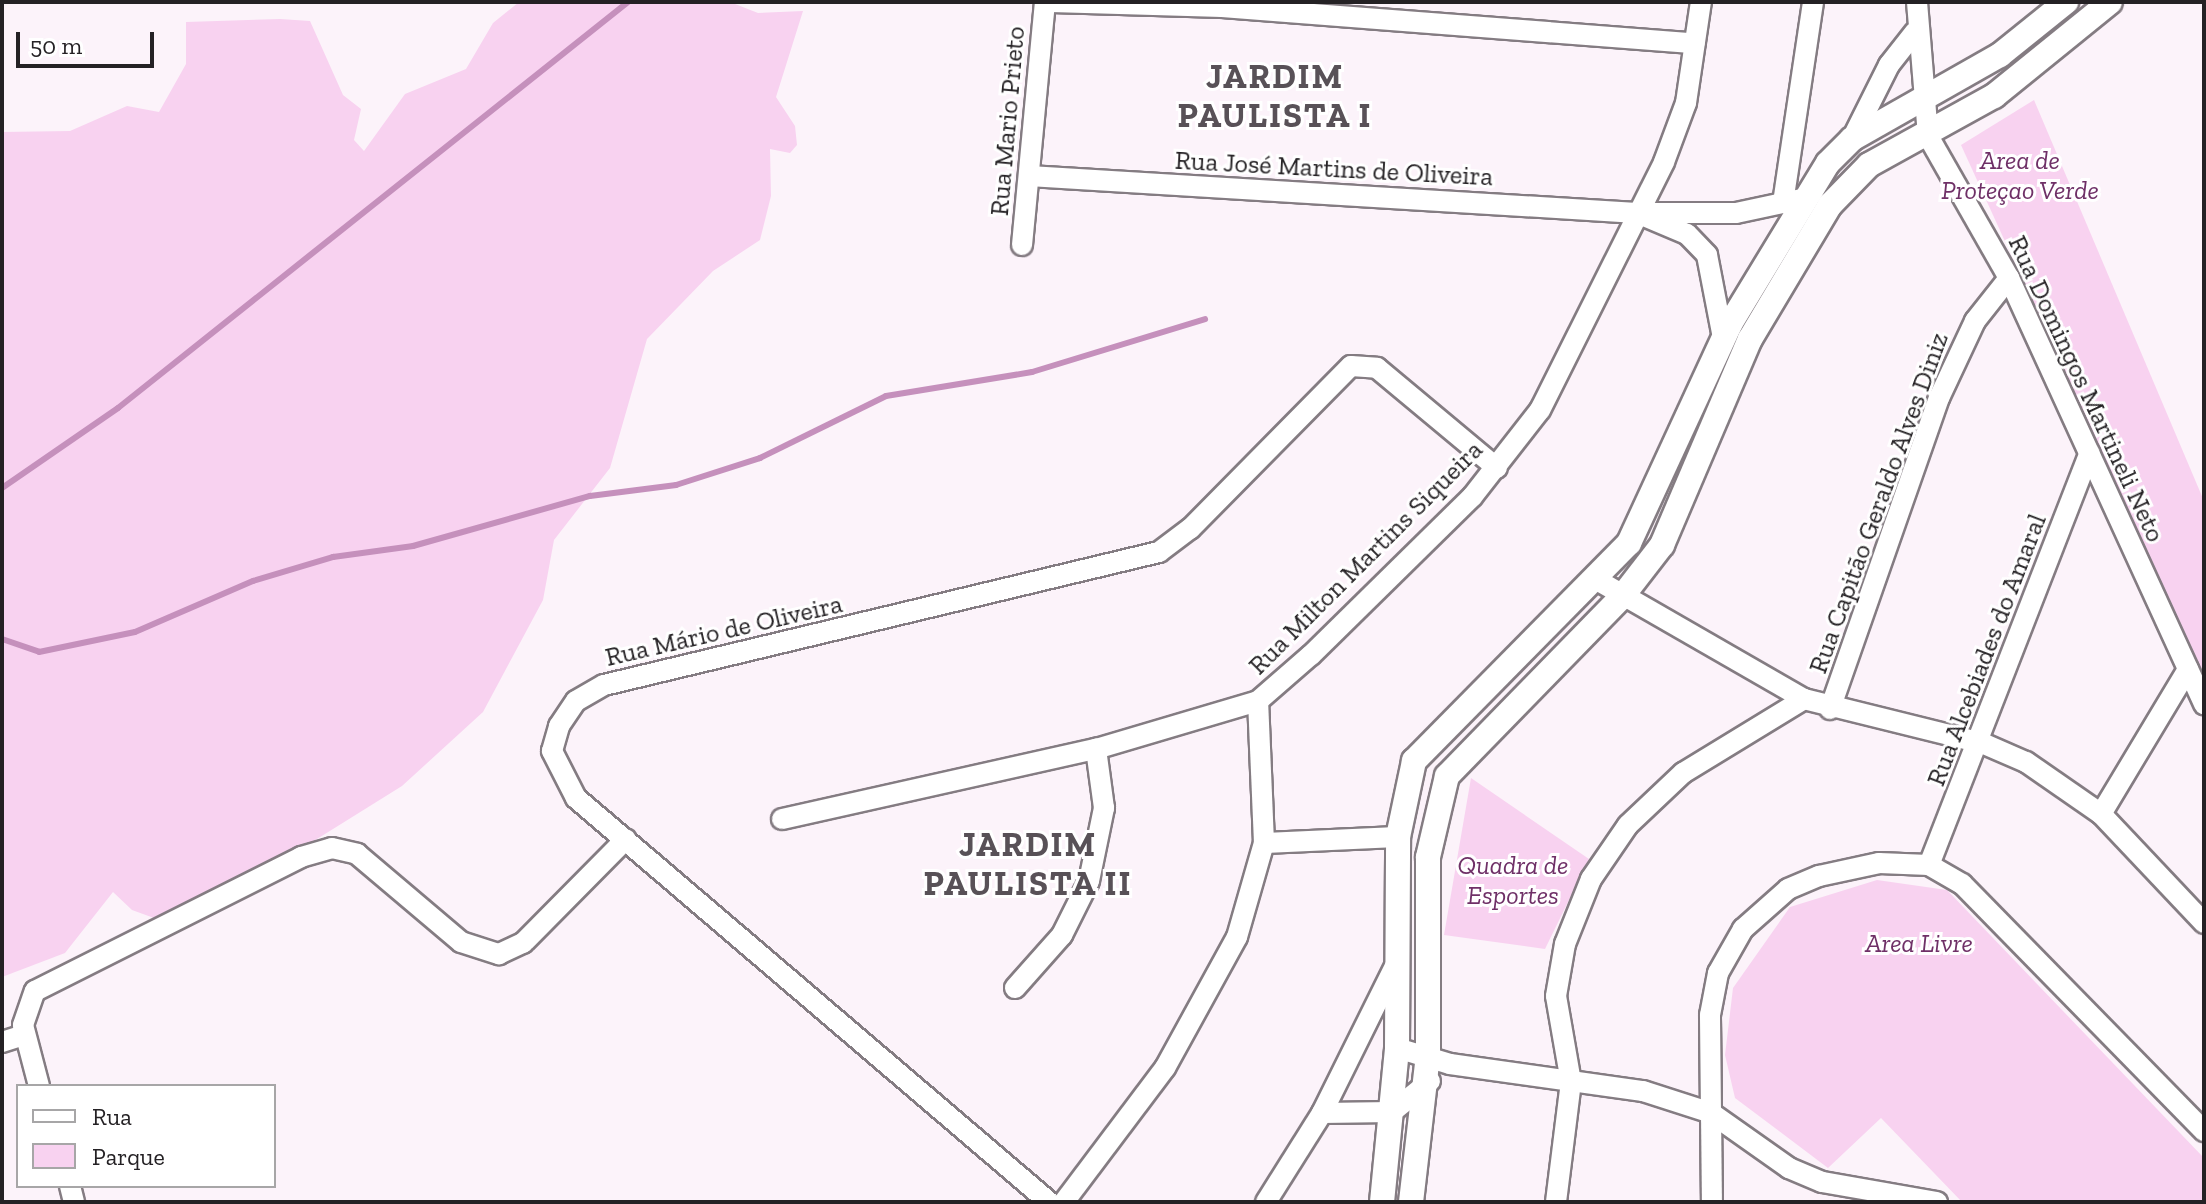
<!DOCTYPE html>
<html>
<head>
<meta charset="utf-8">
<style>
  body { margin:0 }
  #map { position:relative; width:2206px; height:1204px; overflow:hidden; background:#fcf3fa; font-family:"Zilla Slab",serif }
  div>[style] { position:absolute }
  [style*='--x'] { left:calc(var(--x)*1px); top:calc(var(--y)*1px); width:calc(var(--w)*1px); rotate:calc(var(--a)*1deg) }
  .green>* { inset:0; background:#f8d2f0 }
  .stream>* { height:6px; margin:-3px; padding:0 3px; transform-origin:3px; border-radius:3px; background:#c590bc }
  .roads { filter:drop-shadow(2px 0 #847c82) drop-shadow(-2px 0 #847c82) drop-shadow(0 2px #847c82) drop-shadow(0 -2px #847c82) }
  .minor>* { height:20px; margin:-10px; padding:0 10px; transform-origin:10px; border-radius:10px; background:#fff }
  .tertiary>* { height:24px; margin:-12px; padding:0 12px; transform-origin:12px; border-radius:12px; background:#fff }
  span { translate:-50% -50%; white-space:nowrap; text-align:center; line-height:1.15; -webkit-text-stroke:6px #fff; paint-order:stroke }
  .street-label { font-size:26px; color:#242124 }
  .park-label { font-size:26px; color:#6f3067; font-style:italic }
  .district-label { font-size:34px; color:#585157; font-weight:700; letter-spacing:2px }
  .frame { position:absolute; inset:0; border:4px solid #242124; pointer-events:none }
  .legend { position:absolute; left:16px; top:1084px; width:260px; height:104px; box-sizing:border-box; background:#fff; border:2px solid #a7a6a7; margin:0; padding:10px 14px; list-style:none; font-size:24px; color:#242124 }
  .legend li { display:flex; align-items:center; gap:16px; height:40px }
  .legend b { width:40px; border:2px solid #a7a6a7 }
  .scale { position:absolute; left:16px; top:32px; width:138px; height:36px; box-sizing:border-box; border:4px solid #242124; border-top:0; padding-left:10px; font-size:24px; line-height:28px; white-space:nowrap; color:#242124; -webkit-text-stroke:6px #fff; paint-order:stroke }
</style>
</head>
<body>
<div id="map">
  <div class="green">
    <div style="clip-path:polygon(519px 2px,730px 2px,758px 13px,803px 11px,776px 97px,795px 126px,797px 145px,790px 153px,770px 149px,771px 196px,760px 240px,713px 271px,647px 339px,610px 468px,554px 540px,543px 600px,483px 712px,402px 786px,256px 877px,165px 922px,132px 910px,113px 892px,65px 953px,2px 977px,2px 132px,70px 131px,127px 106px,159px 112px,186px 64px,186px 22px,280px 19px,310px 21px,343px 95px,361px 109px,354px 140px,364px 151px,405px 94px,466px 69px,493px 23px)"></div>
    <div style="clip-path:polygon(2034px 100px,2204px 501px,2204px 677px,1961px 145px)"></div>
    <div style="clip-path:polygon(1471px 778px,1589px 859px,1545px 949px,1444px 935px)"></div>
    <div style="clip-path:polygon(1877px 880px,1947px 890px,2204px 1158px,2204px 1202px,1962px 1202px,1881px 1118px,1828px 1168px,1735px 1098px,1725px 1055px,1733px 988px,1790px 907px)"></div>
  </div>
  <div class="stream">
    <div style="--x:2;--y:488;--w:141;--a:-34.6"></div>
    <div style="--x:118;--y:408;--w:652;--a:-38.52"></div>
    <div style="--x:2;--y:639;--w:39;--a:19"></div>
    <div style="--x:39;--y:652;--w:98;--a:-11.8"></div>
    <div style="--x:135;--y:632;--w:129;--a:-23.4"></div>
    <div style="--x:253;--y:581;--w:84;--a:-16.7"></div>
    <div style="--x:333;--y:557;--w:81;--a:-7.8"></div>
    <div style="--x:413;--y:546;--w:184;--a:-15.8"></div>
    <div style="--x:590;--y:496;--w:87;--a:-7.3"></div>
    <div style="--x:676;--y:485;--w:88;--a:-17.8"></div>
    <div style="--x:760;--y:458;--w:140;--a:-26.2"></div>
    <div style="--x:886;--y:396;--w:148;--a:-9.3"></div>
    <div style="--x:1032;--y:372;--w:181;--a:-17"></div>
  </div>
  <div class="roads">
    <div class="minor">
      <div style="--x:1051;--y:2;--w:171;--a:1.7"></div>
      <div style="--x:1222;--y:7;--w:474;--a:4.4"></div>
      <div style="--x:1917;--y:2;--w:134;--a:85.3"></div>
      <div style="--x:1928;--y:136;--w:163;--a:60.3"></div>
      <div style="--x:2009;--y:278;--w:469;--a:65.4"></div>
      <div style="--x:1852;--y:139;--w:83;--a:-63.4"></div>
      <div style="--x:1889;--y:65;--w:42;--a:-51.8"></div>
      <div style="--x:1029;--y:176;--w:609;--a:3.48"></div>
      <div style="--x:1637;--y:213;--w:99;--a:0"></div>
      <div style="--x:1736;--y:213;--w:67;--a:-12"></div>
      <div style="--x:1783;--y:203;--w:203;--a:-81.5"></div>
      <div style="--x:1637;--y:213;--w:54;--a:22.8"></div>
      <div style="--x:1687;--y:234;--w:29;--a:46"></div>
      <div style="--x:1707;--y:255;--w:85;--a:79.1"></div>
      <div style="--x:1022;--y:245;--w:244;--a:-84.6"></div>
      <div style="--x:1597;--y:580;--w:239;--a:29.9"></div>
      <div style="--x:1830;--y:709;--w:330;--a:-70.7"></div>
      <div style="--x:1939;--y:398;--w:85;--a:-64.9"></div>
      <div style="--x:1975;--y:321;--w:55;--a:-51.7"></div>
      <div style="--x:2101;--y:814;--w:169;--a:-59"></div>
      <div style="--x:782;--y:819;--w:322;--a:-12.6"></div>
      <div style="--x:1096;--y:749;--w:169;--a:-16.5"></div>
      <div style="--x:1258;--y:701;--w:70;--a:-41"></div>
      <div style="--x:1311;--y:655;--w:226;--a:-44.5"></div>
      <div style="--x:1472;--y:497;--w:110;--a:-52"></div>
      <div style="--x:1540;--y:410;--w:277;--a:-63.4"></div>
      <div style="--x:1664;--y:162;--w:63;--a:-69.6"></div>
      <div style="--x:1686;--y:103;--w:102;--a:-81.6"></div>
      <div style="--x:1264;--y:843;--w:134;--a:-2.6"></div>
      <div style="--x:1929;--y:865;--w:442;--a:-68.7"></div>
      <div style="--x:1015;--y:988;--w:71;--a:-48.4"></div>
      <div style="--x:1062;--y:935;--w:60;--a:-63.4"></div>
      <div style="--x:1089;--y:881;--w:75;--a:-78.4"></div>
      <div style="--x:1104;--y:808;--w:60;--a:-97.7"></div>
      <div style="--x:2;--y:1042;--w:23;--a:-18"></div>
      <div style="--x:1397;--y:1048;--w:55;--a:16.8"></div>
      <div style="--x:1450;--y:1064;--w:195;--a:8"></div>
      <div style="--x:1643;--y:1091;--w:71;--a:17.9"></div>
      <div style="--x:1711;--y:1113;--w:89;--a:89.4"></div>
      <div style="--x:39;--y:1086;--w:63;--a:-104.7"></div>
      <div style="--x:23;--y:1025;--w:36;--a:-71"></div>
      <div style="--x:35;--y:991;--w:298;--a:-26.7"></div>
      <div style="--x:301;--y:857;--w:32;--a:-16"></div>
      <div style="--x:332;--y:848;--w:26;--a:13"></div>
      <div style="--x:357;--y:854;--w:136;--a:40.2"></div>
      <div style="--x:461;--y:942;--w:40;--a:18"></div>
      <div style="--x:499;--y:954;--w:26;--a:-25"></div>
      <div style="--x:523;--y:943;--w:146;--a:-45.3"></div>
      <div style="--x:1322;--y:1113;--w:70;--a:-0.8"></div>
      <div style="--x:1392;--y:1112;--w:49;--a:-39.2"></div>
      <div style="--x:70;--y:1186;--w:16;--a:76"></div>
      <div style="--x:1049;--y:1202;--w:622;--a:-139.5"></div>
      <div style="--x:576;--y:798;--w:53;--a:-117.1"></div>
      <div style="--x:552;--y:751;--w:26;--a:-74"></div>
      <div style="--x:559;--y:726;--w:30;--a:-56"></div>
      <div style="--x:576;--y:701;--w:32;--a:-30"></div>
      <div style="--x:604;--y:685;--w:571;--a:-13.48"></div>
      <div style="--x:1159;--y:552;--w:39;--a:-37"></div>
      <div style="--x:1190;--y:529;--w:229;--a:-45.4"></div>
      <div style="--x:1351;--y:366;--w:26;--a:4"></div>
      <div style="--x:1377;--y:368;--w:156;--a:39.8"></div>
      <div style="--x:1064;--y:1202;--w:168;--a:-53"></div>
      <div style="--x:1165;--y:1068;--w:149;--a:-61.2"></div>
      <div style="--x:1237;--y:937;--w:98;--a:-74"></div>
      <div style="--x:1264;--y:843;--w:142;--a:-92.4"></div>
      <div style="--x:1266;--y:1202;--w:105;--a:-57.8"></div>
      <div style="--x:1322;--y:1113;--w:164;--a:-63.6"></div>
      <div style="--x:1556;--y:1202;--w:121;--a:-82.9"></div>
      <div style="--x:1571;--y:1082;--w:87;--a:-99.9"></div>
      <div style="--x:1556;--y:996;--w:53;--a:-80.2"></div>
      <div style="--x:1565;--y:944;--w:70;--a:-68.2"></div>
      <div style="--x:1591;--y:879;--w:65;--a:-55.6"></div>
      <div style="--x:1628;--y:825;--w:76;--a:-43.4"></div>
      <div style="--x:1683;--y:773;--w:142;--a:-31.4"></div>
      <div style="--x:1804;--y:699;--w:183;--a:13.9"></div>
      <div style="--x:1982;--y:743;--w:48;--a:23.4"></div>
      <div style="--x:2026;--y:762;--w:91;--a:34.7"></div>
      <div style="--x:2101;--y:814;--w:150;--a:46.6"></div>
      <div style="--x:1937;--y:1202;--w:117;--a:-170.1"></div>
      <div style="--x:1822;--y:1182;--w:36;--a:-157"></div>
      <div style="--x:1789;--y:1168;--w:95;--a:-144.8"></div>
      <div style="--x:1711;--y:1113;--w:98;--a:-90.6"></div>
      <div style="--x:1710;--y:1015;--w:43;--a:-79.2"></div>
      <div style="--x:1718;--y:973;--w:51;--a:-60.4"></div>
      <div style="--x:1743;--y:929;--w:60;--a:-41.6"></div>
      <div style="--x:1788;--y:889;--w:34;--a:-23"></div>
      <div style="--x:1819;--y:876;--w:61;--a:-12.2"></div>
      <div style="--x:1879;--y:863;--w:50;--a:2.3"></div>
      <div style="--x:1929;--y:865;--w:38;--a:30"></div>
      <div style="--x:1962;--y:884;--w:346;--a:45.6"></div>
    </div>
    <div class="tertiary">
      <div style="--x:1382;--y:1202;--w:155;--a:-84.4"></div>
      <div style="--x:1397;--y:1048;--w:211;--a:-89.7"></div>
      <div style="--x:1398;--y:837;--w:78;--a:-78.1"></div>
      <div style="--x:1414;--y:761;--w:306;--a:-45.4"></div>
      <div style="--x:1629;--y:543;--w:241;--a:-65.2"></div>
      <div style="--x:1730;--y:324;--w:188;--a:-58.7"></div>
      <div style="--x:1828;--y:163;--w:34;--a:-45"></div>
      <div style="--x:1852;--y:139;--w:170;--a:-29.6"></div>
      <div style="--x:2000;--y:55;--w:85;--a:-38.8"></div>
      <div style="--x:1411;--y:1202;--w:149;--a:-83.4"></div>
      <div style="--x:1428;--y:1054;--w:197;--a:-90"></div>
      <div style="--x:1428;--y:857;--w:83;--a:-76.8"></div>
      <div style="--x:1447;--y:776;--w:249;--a:-45.7"></div>
      <div style="--x:1621;--y:598;--w:67;--a:-52.3"></div>
      <div style="--x:1662;--y:545;--w:224;--a:-66.9"></div>
      <div style="--x:1750;--y:339;--w:156;--a:-59.2"></div>
      <div style="--x:1830;--y:205;--w:56;--a:-45.7"></div>
      <div style="--x:1869;--y:165;--w:143;--a:-28.9"></div>
      <div style="--x:1994;--y:96;--w:149;--a:-39"></div>
    </div>
  </div>
  <div class="street-label">
    <span style="left:1008px;top:121px;rotate:-85deg">Rua Mario Prieto</span>
    <span style="left:1334px;top:169px;rotate:3deg">Rua José Martins de Oliveira</span>
    <span style="left:2086px;top:389px;rotate:65deg">Rua Domingos Martineli Neto</span>
    <span style="left:1879px;top:503px;rotate:-70deg">Rua Capitão Geraldo Alves Diniz</span>
    <span style="left:1366px;top:558px;rotate:-45deg">Rua Milton Martins Siqueira</span>
    <span style="left:724px;top:631px;rotate:-13deg">Rua Mário de Oliveira</span>
    <span style="left:1987px;top:650px;rotate:-69deg">Rua Alcebiades do Amaral</span>
  </div>
  <div class="park-label">
    <span style="left:2020px;top:176px">Area de<br>Proteçao Verde</span>
    <span style="left:1513px;top:881px">Quadra de<br>Esportes</span>
    <span style="left:1919px;top:944px">Area Livre</span>
  </div>
  <div class="district-label">
    <span style="left:1275px;top:96px">JARDIM<br>PAULISTA I</span>
    <span style="left:1028px;top:864px">JARDIM<br>PAULISTA II</span>
  </div>
  <div class="frame"></div>
  <ul class="legend">
  <li><b style="height:10px;background:#fff"></b>Rua</li>
  <li><b style="height:22px;background:#f8d2f0"></b>Parque</li>
  </ul>
  <div class="scale">50 m</div>
</div>
</body>
</html>
